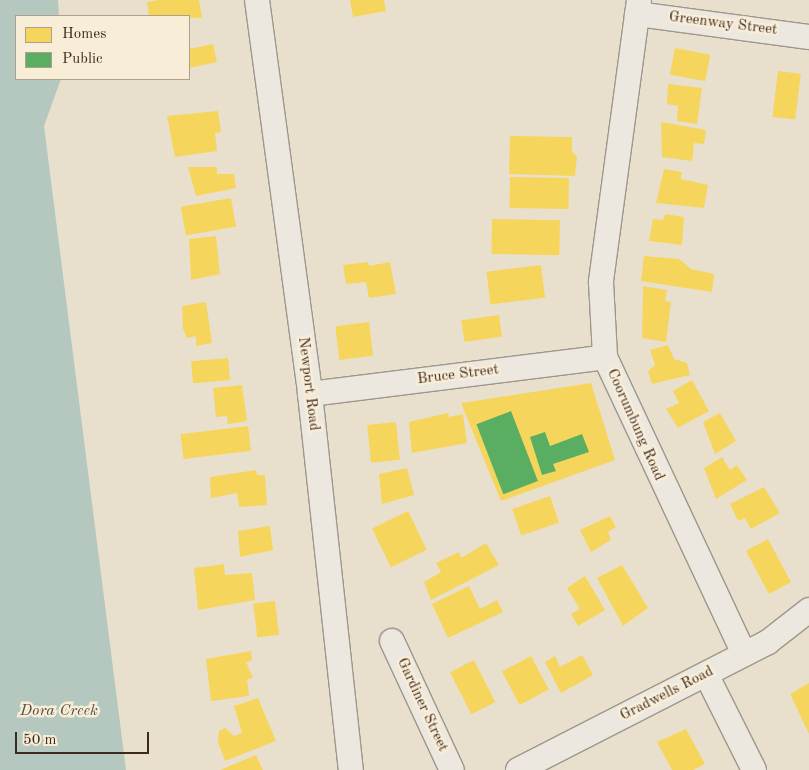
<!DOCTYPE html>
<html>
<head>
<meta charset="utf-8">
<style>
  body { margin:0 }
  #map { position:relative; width:809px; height:770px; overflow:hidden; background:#e8e0cd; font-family:"Old Standard TT",serif }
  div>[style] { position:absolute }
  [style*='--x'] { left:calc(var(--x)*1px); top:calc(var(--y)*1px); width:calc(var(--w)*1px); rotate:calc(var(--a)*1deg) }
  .water>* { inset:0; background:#b4c8c0 }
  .homes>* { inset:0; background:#f6d55c; transform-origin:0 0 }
  .public>* { inset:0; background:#5aae61; transform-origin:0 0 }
  .roads { filter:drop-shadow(1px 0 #9d968a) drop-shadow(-1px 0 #9d968a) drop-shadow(0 1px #9d968a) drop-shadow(0 -1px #9d968a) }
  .minor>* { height:24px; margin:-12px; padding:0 12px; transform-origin:12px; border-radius:12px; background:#ece8df }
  span { translate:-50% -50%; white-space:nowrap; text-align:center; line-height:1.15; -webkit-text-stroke:5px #f8edd7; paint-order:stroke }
  .street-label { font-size:15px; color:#3e2920 }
  .water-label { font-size:16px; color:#564e46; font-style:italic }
  .legend { position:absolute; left:15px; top:15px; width:175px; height:65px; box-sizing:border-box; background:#f8edd7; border:1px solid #ae9f8e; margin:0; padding:6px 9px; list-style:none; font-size:15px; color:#3e2920 }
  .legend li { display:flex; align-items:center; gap:10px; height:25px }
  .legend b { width:25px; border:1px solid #ae9f8e }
  .scale { position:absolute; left:15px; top:732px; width:134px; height:22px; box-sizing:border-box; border:2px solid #3e2920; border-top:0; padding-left:6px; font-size:15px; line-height:18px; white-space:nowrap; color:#3e2920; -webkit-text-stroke:4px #f8edd7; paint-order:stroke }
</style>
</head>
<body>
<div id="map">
  <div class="water">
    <div style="clip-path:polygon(0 0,58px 0,59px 16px,16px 16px,16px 79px,61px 79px,44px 126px,126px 770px,0 770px)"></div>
  </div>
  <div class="homes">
    <div style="clip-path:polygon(158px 0,199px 0,202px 18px,149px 16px,147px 2px)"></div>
    <div style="clip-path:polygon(350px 0,384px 0,386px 11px,353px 17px)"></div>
    <div style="clip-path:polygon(213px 44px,217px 62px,189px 68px,189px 49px)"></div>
    <div style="left:675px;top:48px;width:36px;height:27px;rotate:11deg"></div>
    <div style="left:778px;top:71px;width:23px;height:46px;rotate:7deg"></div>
    <div style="clip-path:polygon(668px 84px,702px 88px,697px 124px,677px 121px,678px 106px,667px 104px)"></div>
    <div style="clip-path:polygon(218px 111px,221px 132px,215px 133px,217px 151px,175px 157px,167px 116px)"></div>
    <div style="clip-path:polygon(661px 122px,706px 130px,704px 144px,694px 143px,692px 161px,662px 157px)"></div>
    <div style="clip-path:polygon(510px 136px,572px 137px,572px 152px,577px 157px,575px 176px,509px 174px)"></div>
    <div style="clip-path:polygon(188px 167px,217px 167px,217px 174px,234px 174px,236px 188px,196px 196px)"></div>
    <div style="clip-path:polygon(664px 169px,682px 172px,681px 179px,708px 185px,704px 208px,656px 203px)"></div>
    <div style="left:510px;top:177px;width:59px;height:31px;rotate:1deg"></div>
    <div style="left:231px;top:198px;width:29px;height:51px;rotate:80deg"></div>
    <div style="clip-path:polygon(665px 214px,684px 217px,682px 245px,649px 241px,653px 219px,663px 220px)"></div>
    <div style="left:492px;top:219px;width:68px;height:35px;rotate:1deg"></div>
    <div style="clip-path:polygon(216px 236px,220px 274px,191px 280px,189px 239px)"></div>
    <div style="clip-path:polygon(644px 256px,679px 259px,691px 269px,714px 274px,712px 292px,641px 281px)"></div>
    <div style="clip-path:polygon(368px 262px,369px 266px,390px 262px,396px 294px,369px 298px,366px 282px,346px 284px,343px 265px)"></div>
    <div style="left:541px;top:265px;width:33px;height:55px;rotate:83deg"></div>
    <div style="clip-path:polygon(643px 286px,667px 290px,665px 301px,671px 302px,666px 342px,642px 338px)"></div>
    <div style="clip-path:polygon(206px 302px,212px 343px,196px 346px,196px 336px,187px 338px,183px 329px,182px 306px)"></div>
    <div style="left:499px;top:315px;width:22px;height:38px;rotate:82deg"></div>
    <div style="left:369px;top:322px;width:34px;height:34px;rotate:83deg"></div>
    <div style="clip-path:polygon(668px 345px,674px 359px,687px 363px,690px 375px,652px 384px,648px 371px,655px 365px,650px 350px)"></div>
    <div style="left:228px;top:358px;width:22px;height:37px;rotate:85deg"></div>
    <div style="clip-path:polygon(692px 380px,709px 411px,678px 428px,666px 409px,679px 403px,673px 391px)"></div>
    <div style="clip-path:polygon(591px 383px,615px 460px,501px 501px,461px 403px)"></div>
    <div style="clip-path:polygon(242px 385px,247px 421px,228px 424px,227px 416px,216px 417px,213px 388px)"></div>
    <div style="clip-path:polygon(448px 413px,449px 417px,463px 414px,467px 443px,412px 453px,409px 422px)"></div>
    <div style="clip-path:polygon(720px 413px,736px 441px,715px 454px,703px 422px)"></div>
    <div style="left:396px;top:422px;width:38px;height:29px;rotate:84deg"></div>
    <div style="left:248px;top:426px;width:25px;height:68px;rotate:83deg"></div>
    <div style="clip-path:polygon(722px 457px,730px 470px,737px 465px,747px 480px,716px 499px,704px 468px)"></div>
    <div style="clip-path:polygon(407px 468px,414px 495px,382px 504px,379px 474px)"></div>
    <div style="clip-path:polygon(256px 470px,257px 475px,265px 475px,267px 505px,239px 507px,237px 493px,211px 498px,210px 477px)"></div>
    <div style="clip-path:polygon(764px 487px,780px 513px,751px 529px,745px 518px,738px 521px,730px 504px)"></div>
    <div style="left:550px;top:496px;width:28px;height:40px;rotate:71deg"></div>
    <div style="left:408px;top:511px;width:43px;height:40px;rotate:64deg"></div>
    <div style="clip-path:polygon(610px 516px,616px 527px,608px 532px,611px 540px,591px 552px,580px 530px)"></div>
    <div style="clip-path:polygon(270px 526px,273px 550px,240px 557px,238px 531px)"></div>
    <div style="left:768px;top:539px;width:49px;height:25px;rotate:62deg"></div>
    <div style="clip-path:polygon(486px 543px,499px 565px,431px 600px,424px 582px,441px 572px,436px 563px,459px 552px,461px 558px)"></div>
    <div style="clip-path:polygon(224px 564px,225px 575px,252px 573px,255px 600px,198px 610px,194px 568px)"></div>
    <div style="clip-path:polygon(622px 565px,648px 608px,623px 626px,597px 578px)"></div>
    <div style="clip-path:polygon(585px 576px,605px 610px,578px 626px,571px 614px,580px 609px,567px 588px)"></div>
    <div style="clip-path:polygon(469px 586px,480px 609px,497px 600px,503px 612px,448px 638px,432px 604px)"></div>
    <div style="left:275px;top:601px;width:34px;height:22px;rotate:83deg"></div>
    <div style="clip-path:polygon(251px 651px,252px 661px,246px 662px,253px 678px,247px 679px,249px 696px,211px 701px,206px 659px)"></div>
    <div style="clip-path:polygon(582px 655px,593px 675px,561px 693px,545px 662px,555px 656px,560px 667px)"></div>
    <div style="left:531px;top:656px;width:38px;height:33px;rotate:62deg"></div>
    <div style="left:474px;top:660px;width:47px;height:27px;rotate:63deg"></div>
    <div style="clip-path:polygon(809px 683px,809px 734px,790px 694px)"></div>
    <div style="clip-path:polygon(258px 698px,276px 741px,225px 761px,218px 742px,219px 731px,225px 728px,234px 736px,242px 733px,234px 706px)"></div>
    <div style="clip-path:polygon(686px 729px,705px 764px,693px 770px,672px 770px,657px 742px)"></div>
    <div style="clip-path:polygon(256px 755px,263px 770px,220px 770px)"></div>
  </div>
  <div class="public">
    <div style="left:511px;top:411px;width:75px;height:37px;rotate:69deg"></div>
    <div style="clip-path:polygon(545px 432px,550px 446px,582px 434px,589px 452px,553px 464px,556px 471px,542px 475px,530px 437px)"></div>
  </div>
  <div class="roads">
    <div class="minor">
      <div style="--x:257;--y:0;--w:398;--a:82.3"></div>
      <div style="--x:310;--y:394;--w:378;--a:83.8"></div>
      <div style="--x:639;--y:0;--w:285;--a:97.7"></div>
      <div style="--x:601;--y:282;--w:75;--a:86.9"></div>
      <div style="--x:605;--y:357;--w:328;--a:64.9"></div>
      <div style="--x:637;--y:14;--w:174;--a:7.6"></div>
      <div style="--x:310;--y:394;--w:297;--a:-7.1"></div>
      <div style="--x:392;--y:641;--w:142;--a:65.1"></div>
      <div style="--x:706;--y:674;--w:107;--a:63.4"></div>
      <div style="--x:518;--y:770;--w:281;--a:-27.1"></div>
      <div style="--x:768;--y:642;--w:52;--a:-38"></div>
    </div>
  </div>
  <div class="street-label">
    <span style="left:723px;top:24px;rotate:7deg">Greenway Street</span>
    <span style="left:458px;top:375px;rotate:-7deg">Bruce Street</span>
    <span style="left:308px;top:384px;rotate:83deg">Newport Road</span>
    <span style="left:635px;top:425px;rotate:66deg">Coorumbung Road</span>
    <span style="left:667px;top:694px;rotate:-27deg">Gradwells Road</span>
    <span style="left:422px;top:705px;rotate:65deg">Gardiner Street</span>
  </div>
  <div class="water-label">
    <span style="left:59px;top:711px">Dora Creek</span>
  </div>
  <ul class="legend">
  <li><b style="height:14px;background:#f6d55c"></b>Homes</li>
  <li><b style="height:14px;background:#5aae61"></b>Public</li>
  </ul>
  <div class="scale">50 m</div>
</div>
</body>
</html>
